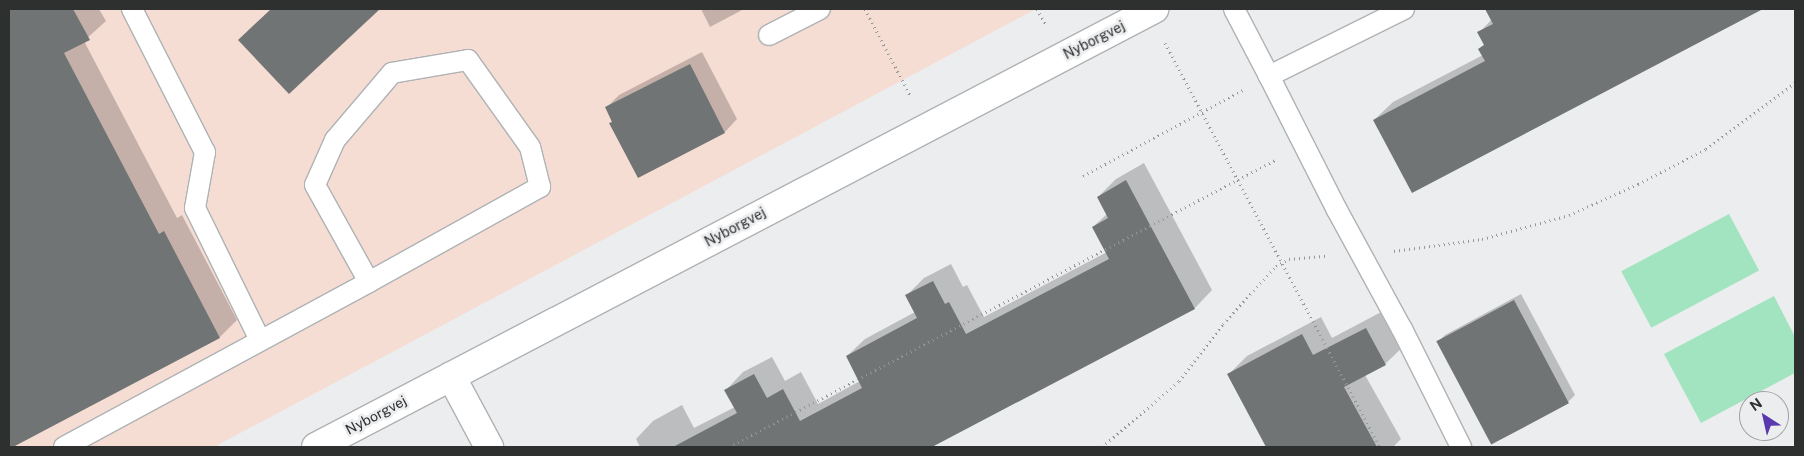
<!DOCTYPE html>
<html>
<head>
<meta charset="utf-8">
<style>
  body { margin:0 }
  #map { position:relative; width:1804px; height:456px; overflow:hidden; background:#ebedef; font-family:"Public Sans",sans-serif }
  div>[style] { position:absolute }
  [style*='--x'] { left:calc(var(--x)*1px); top:calc(var(--y)*1px); width:calc(var(--w)*1px); rotate:calc(var(--a)*1deg) }
  .commercial>* { inset:0; background:#f5ddd3 }
  .green>* { inset:0; background:#a3e4c0; transform-origin:0 0 }
  .shadow>* { inset:0; background:#0003 }
  .building>* { inset:0; background:#717475; transform-origin:0 0 }
  .path>* { height:3px; margin-top:-1.5px; transform-origin:0; background:repeating-linear-gradient(90deg,#969799 0 1px,transparent 0 5px) }
  .roads { filter:drop-shadow(1px 0 #afb2b4) drop-shadow(-1px 0 #afb2b4) drop-shadow(0 1px #afb2b4) drop-shadow(0 -1px #afb2b4) }
  .lane>* { height:20px; margin:-10px; padding:0 10px; transform-origin:10px; border-radius:10px; background:#fff }
  .street>* { height:28px; margin:-14px; padding:0 14px; transform-origin:14px; border-radius:14px; background:#fff }
  .secondary>* { height:28px; margin:-14px; padding:0 14px; transform-origin:14px; border-radius:14px; background:#fff }
  span { translate:-50% -50%; white-space:nowrap; text-align:center; line-height:1.15; -webkit-text-stroke:5px #ebedef; paint-order:stroke }
  .street-label { font-size:14px; color:#2e2f2f }
  .frame { position:absolute; inset:0; border:10px solid #2e2f2f; pointer-events:none }
  .north { position:absolute; left:1739px; top:391px; width:50px; height:50px; box-sizing:border-box; background:#ebedef; border:1px solid #9fa1a2; border-radius:50%; rotate:325deg; font-size:14px; font-weight:700; line-height:20px; text-align:center; color:#2e2f2f }
  .north::after { content:''; display:block; margin:auto; width:18px; height:22px; background:#5a38b0; clip-path:polygon(50% 0,100% 100%,50% 72%,0 100%) }
</style>
</head>
<body>
<div id="map">
  <div class="commercial">
    <div style="clip-path:polygon(9px 9px,1036px 9px,214px 447px,9px 447px)"></div>
  </div>
  <div class="green">
    <div style="left:1729px;top:214px;width:64px;height:122px;rotate:62deg"></div>
    <div style="clip-path:polygon(1774px 296px,1795px 337px,1795px 373px,1701px 423px,1664px 354px)"></div>
  </div>
  <div class="shadow">
    <div style="clip-path:polygon(9px 9px,99px 9px,106px 21px,84px 41px,177px 218px,182px 215px,237px 320px,220px 337px,11px 447px,9px 447px)"></div>
    <div style="clip-path:polygon(272px 9px,378px 9px,289px 92px,255px 24px)"></div>
    <div style="clip-path:polygon(701px 9px,744px 9px,710px 27px)"></div>
    <div style="clip-path:polygon(1491px 9px,1561px 9px,1563px 13px,1571px 9px,1760px 9px,1412px 192px,1374px 120px,1393px 102px,1483px 55px,1480px 49px,1485px 44px,1479px 33px,1492px 19px,1488px 12px)"></div>
    <div style="clip-path:polygon(702px 52px,737px 119px,725px 132px,639px 176px,611px 123px,613px 121px,606px 108px,619px 95px)"></div>
    <div style="clip-path:polygon(1144px 163px,1212px 290px,1195px 308px,929px 447px,640px 447px,636px 439px,653px 421px,682px 405px,694px 428px,735px 407px,726px 390px,743px 372px,772px 357px,785px 381px,801px 372px,818px 404px,860px 381px,847px 356px,865px 339px,915px 312px,906px 296px,924px 278px,951px 264px,963px 287px,967px 285px,984px 317px,1107px 252px,1093px 227px,1107px 214px,1098px 197px,1116px 179px)"></div>
    <div style="clip-path:polygon(1521px 294px,1575px 395px,1568px 402px,1438px 342px,1445px 335px)"></div>
    <div style="clip-path:polygon(1385px 310px,1404px 346px,1385px 364px,1365px 375px,1401px 439px,1393px 447px,1267px 447px,1229px 374px,1247px 356px,1321px 317px,1332px 338px)"></div>
  </div>
  <div class="building">
    <div style="clip-path:polygon(9px 9px,73px 9px,90px 40px,64px 53px,159px 234px,164px 231px,220px 338px,13px 447px,9px 447px)"></div>
    <div style="clip-path:polygon(271px 9px,380px 9px,289px 94px,238px 40px)"></div>
    <div style="clip-path:polygon(1485px 9px,1763px 9px,1412px 193px,1373px 120px,1485px 61px,1478px 49px,1484px 45px,1477px 32px,1493px 24px)"></div>
    <div style="clip-path:polygon(690px 64px,725px 133px,638px 178px,609px 123px,612px 122px,605px 107px)"></div>
    <div style="clip-path:polygon(1126px 180px,1195px 309px,932px 447px,673px 447px,737px 413px,724px 390px,754px 374px,767px 398px,783px 389px,800px 421px,862px 388px,846px 356px,917px 318px,905px 295px,933px 281px,945px 304px,949px 302px,966px 334px,1109px 259px,1092px 227px,1108px 218px,1097px 197px)"></div>
    <div style="left:1514px;top:300px;width:117px;height:88px;rotate:62deg"></div>
    <div style="clip-path:polygon(1366px 328px,1386px 365px,1344px 387px,1377px 447px,1266px 447px,1227px 374px,1302px 334px,1313px 355px)"></div>
  </div>
  <div class="path">
    <div style="--x:865;--y:9;--w:99;--a:62.4"></div>
    <div style="--x:1037;--y:9;--w:20;--a:60"></div>
    <div style="--x:1165;--y:43;--w:458;--a:62"></div>
    <div style="--x:1083;--y:176;--w:182;--a:-28.3"></div>
    <div style="--x:1394;--y:251;--w:89;--a:-7.8"></div>
    <div style="--x:1482;--y:239;--w:90;--a:-15.4"></div>
    <div style="--x:1569;--y:215;--w:76;--a:-24.2"></div>
    <div style="--x:1638;--y:184;--w:76;--a:-27.2"></div>
    <div style="--x:1706;--y:149;--w:111;--a:-36.6"></div>
    <div style="--x:729;--y:447;--w:619;--a:-27.72"></div>
    <div style="--x:1102;--y:447;--w:101;--a:-40.6"></div>
    <div style="--x:1179;--y:381;--w:72;--a:-52.3"></div>
    <div style="--x:1223;--y:324;--w:79;--a:-47.6"></div>
    <div style="--x:1276;--y:266;--w:15;--a:-28"></div>
    <div style="--x:1289;--y:259;--w:37;--a:-5"></div>
  </div>
  <div class="roads">
    <div class="lane">
      <div style="--x:132;--y:9;--w:161;--a:63"></div>
      <div style="--x:205;--y:152;--w:57;--a:100.1"></div>
      <div style="--x:195;--y:208;--w:147;--a:63.8"></div>
      <div style="--x:1234;--y:9;--w:76;--a:62.4"></div>
      <div style="--x:1404;--y:9;--w:151;--a:153.6"></div>
      <div style="--x:1269;--y:76;--w:150;--a:63.1"></div>
      <div style="--x:1337;--y:210;--w:136;--a:61.4"></div>
      <div style="--x:1402;--y:329;--w:132;--a:63.4"></div>
      <div style="--x:769;--y:35;--w:57;--a:-27"></div>
      <div style="--x:64;--y:447;--w:347;--a:-28.4"></div>
      <div style="--x:369;--y:282;--w:196;--a:-29.1"></div>
      <div style="--x:540;--y:187;--w:41;--a:-104"></div>
      <div style="--x:530;--y:147;--w:107;--a:-125.5"></div>
      <div style="--x:468;--y:60;--w:77;--a:170.3"></div>
      <div style="--x:392;--y:73;--w:88;--a:130.4"></div>
      <div style="--x:335;--y:140;--w:49;--a:114"></div>
      <div style="--x:315;--y:185;--w:111;--a:60.9"></div>
    </div>
    <div class="street">
      <div style="--x:451;--y:376;--w:81;--a:61.8"></div>
    </div>
    <div class="secondary">
      <div style="--x:316;--y:447;--w:946;--a:-27.59"></div>
    </div>
  </div>
  <div class="street-label">
    <span style="left:1094px;top:40px;rotate:-27deg">Nyborgvej</span>
    <span style="left:735px;top:227px;rotate:-28deg">Nyborgvej</span>
    <span style="left:376px;top:415px;rotate:-28deg">Nyborgvej</span>
  </div>
  <div class="frame"></div>
  <div class="north">N</div>
</div>
</body>
</html>
